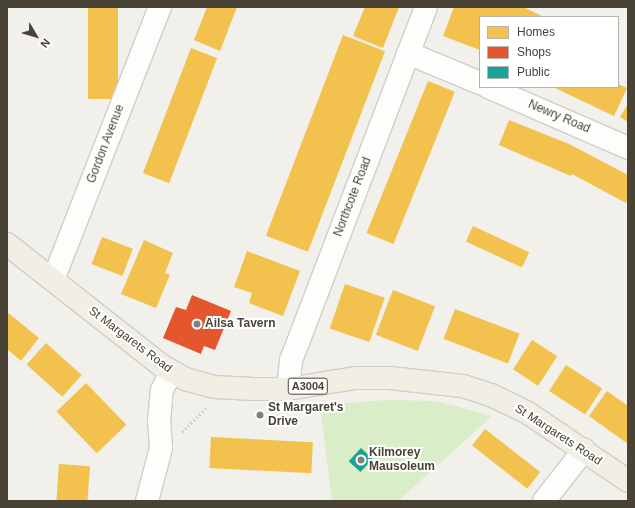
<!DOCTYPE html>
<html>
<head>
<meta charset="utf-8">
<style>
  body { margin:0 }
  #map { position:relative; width:635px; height:508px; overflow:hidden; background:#f1f0ea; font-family:Helvetica,sans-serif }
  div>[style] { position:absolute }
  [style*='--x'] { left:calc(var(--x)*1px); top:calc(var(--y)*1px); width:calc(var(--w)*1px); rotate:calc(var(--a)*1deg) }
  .green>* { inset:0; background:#d9edc8 }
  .homes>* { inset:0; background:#f2c14e; transform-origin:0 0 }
  .shops>* { inset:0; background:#e4572e }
  .public>* { inset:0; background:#17a398; transform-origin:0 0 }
  .path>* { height:2.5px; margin-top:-1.25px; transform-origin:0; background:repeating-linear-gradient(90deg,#d1d0ca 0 2px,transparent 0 4px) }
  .roads { filter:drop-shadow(1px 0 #cfcec8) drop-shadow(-1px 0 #cfcec8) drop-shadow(0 1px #cfcec8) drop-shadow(0 -1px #cfcec8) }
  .minor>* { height:22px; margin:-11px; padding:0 11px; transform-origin:11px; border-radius:11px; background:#fdfdfc }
  .major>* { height:22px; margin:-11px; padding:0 11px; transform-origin:11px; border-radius:11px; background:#f1efe4 }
  .dots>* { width:11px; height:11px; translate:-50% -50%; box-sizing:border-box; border:2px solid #fff; border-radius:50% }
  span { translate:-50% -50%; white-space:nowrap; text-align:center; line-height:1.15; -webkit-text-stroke:4px #fff; paint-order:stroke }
  .shield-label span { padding:1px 3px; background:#fff; border:1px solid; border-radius:3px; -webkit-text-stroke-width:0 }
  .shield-label { font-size:11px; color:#484335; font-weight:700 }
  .street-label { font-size:12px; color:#484335 }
  .poi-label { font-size:12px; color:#484335; font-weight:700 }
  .left { translate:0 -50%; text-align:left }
  .frame { position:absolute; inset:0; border:8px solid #484335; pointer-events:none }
  .legend { position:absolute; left:479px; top:16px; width:140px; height:72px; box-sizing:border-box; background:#fff; border:1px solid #b6b4ae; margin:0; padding:5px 7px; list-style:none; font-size:12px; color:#484335 }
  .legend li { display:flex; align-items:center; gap:8px; height:20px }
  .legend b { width:20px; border:1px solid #b6b4ae }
  .north { position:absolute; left:16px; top:16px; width:40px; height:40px; -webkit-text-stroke:3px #fff; paint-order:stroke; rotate:128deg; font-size:11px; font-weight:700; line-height:16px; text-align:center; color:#484335 }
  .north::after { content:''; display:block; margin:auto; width:14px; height:18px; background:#484335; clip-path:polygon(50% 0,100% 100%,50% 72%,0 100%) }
</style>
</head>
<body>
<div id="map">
  <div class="green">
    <div style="clip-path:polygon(387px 400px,436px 401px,492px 416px,398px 501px,332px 501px,320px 405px)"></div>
  </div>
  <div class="homes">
    <div style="left:88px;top:7px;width:30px;height:92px"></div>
    <div style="clip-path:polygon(207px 7px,237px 7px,220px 51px,194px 40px)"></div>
    <div style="clip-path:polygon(365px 7px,399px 7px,383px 48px,353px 36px)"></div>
    <div style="clip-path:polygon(454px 7px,523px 7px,544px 17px,480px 17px,480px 50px,443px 36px)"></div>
    <div style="left:343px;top:35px;width:45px;height:215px;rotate:21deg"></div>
    <div style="left:191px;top:48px;width:28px;height:134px;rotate:21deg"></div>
    <div style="left:428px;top:81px;width:29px;height:164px;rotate:22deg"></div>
    <div style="clip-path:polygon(618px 84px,627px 88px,614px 116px,553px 87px,618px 87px)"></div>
    <div style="clip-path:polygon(628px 104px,628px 122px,620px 117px)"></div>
    <div style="clip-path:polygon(509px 120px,569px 144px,628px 175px,628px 199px,626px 203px,572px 174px,571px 176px,499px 145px)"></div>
    <div style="left:473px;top:226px;width:62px;height:17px;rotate:25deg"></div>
    <div style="left:102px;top:237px;width:33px;height:29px;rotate:21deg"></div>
    <div style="clip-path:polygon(144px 240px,173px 253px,165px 273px,170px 275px,156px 308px,121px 294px)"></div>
    <div style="clip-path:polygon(247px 251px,300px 271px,283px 316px,249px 303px,252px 293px,234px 287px)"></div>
    <div style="left:345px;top:284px;width:42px;height:47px;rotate:19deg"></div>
    <div style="left:393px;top:290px;width:45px;height:48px;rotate:21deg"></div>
    <div style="left:455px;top:309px;width:69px;height:32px;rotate:21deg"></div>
    <div style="clip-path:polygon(7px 312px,39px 338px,21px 361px,7px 349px)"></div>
    <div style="left:532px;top:340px;width:30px;height:35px;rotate:33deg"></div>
    <div style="left:46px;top:343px;width:48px;height:29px;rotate:42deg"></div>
    <div style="left:566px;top:365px;width:43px;height:31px;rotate:33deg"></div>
    <div style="left:86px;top:383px;width:58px;height:41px;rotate:46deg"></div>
    <div style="clip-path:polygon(607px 391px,628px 406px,628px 444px,589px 416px)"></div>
    <div style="left:485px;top:429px;width:70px;height:21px;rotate:38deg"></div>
    <div style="left:211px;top:437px;width:102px;height:31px;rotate:3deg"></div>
    <div style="left:59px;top:464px;width:31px;height:37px;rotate:4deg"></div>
  </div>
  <div class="shops">
    <div style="clip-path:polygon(192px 295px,231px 311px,215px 350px,204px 346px,201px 354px,163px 338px,176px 307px,186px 310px)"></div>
  </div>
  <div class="public">
    <div style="left:361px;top:448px;width:16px;height:18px;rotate:43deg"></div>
  </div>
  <div class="path">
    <div style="--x:182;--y:432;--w:35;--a:-45"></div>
  </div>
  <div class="roads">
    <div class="minor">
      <div style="--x:408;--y:53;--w:78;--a:22.6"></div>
      <div style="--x:488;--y:87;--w:153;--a:23.5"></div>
      <div style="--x:53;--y:280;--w:293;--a:-68.6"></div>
      <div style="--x:288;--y:389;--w:29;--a:-84"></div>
      <div style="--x:291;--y:360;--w:16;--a:-68"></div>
      <div style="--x:297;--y:345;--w:362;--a:-69.1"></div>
      <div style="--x:147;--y:501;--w:55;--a:-75.2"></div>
      <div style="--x:161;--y:448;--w:26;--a:-94"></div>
      <div style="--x:159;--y:422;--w:32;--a:-85"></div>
      <div style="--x:162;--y:390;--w:20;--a:-63"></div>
      <div style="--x:544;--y:501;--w:65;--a:-51.9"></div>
    </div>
    <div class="major">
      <div style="--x:7;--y:244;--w:196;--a:38.2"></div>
      <div style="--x:161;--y:365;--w:28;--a:30"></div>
      <div style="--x:185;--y:379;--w:31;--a:15"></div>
      <div style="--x:215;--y:387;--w:39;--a:3"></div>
      <div style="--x:254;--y:389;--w:34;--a:0"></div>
      <div style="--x:288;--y:389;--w:68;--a:-9.3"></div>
      <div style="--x:355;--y:378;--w:35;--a:0"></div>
      <div style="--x:390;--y:378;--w:73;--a:6.3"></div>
      <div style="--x:463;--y:386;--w:29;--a:18"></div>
      <div style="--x:491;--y:395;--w:41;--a:25.9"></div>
      <div style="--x:528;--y:413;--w:121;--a:34.2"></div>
    </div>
  </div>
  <div class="dots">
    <div style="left:197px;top:324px;background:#838074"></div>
    <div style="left:260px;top:415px;background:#838074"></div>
    <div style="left:361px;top:460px;background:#838074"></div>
  </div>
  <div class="shield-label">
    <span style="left:308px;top:386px">A3004</span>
  </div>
  <div class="street-label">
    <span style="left:559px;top:117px;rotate:23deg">Newry Road</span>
    <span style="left:106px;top:144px;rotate:-69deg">Gordon Avenue</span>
    <span style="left:353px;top:197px;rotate:-69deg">Northcote Road</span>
    <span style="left:130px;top:340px;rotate:37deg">St Margarets Road</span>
    <span style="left:558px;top:435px;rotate:33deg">St Margarets Road</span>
  </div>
  <div class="poi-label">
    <span class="left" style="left:205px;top:324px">Ailsa Tavern</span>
    <span class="left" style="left:268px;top:415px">St Margaret's<br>Drive</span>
    <span class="left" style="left:369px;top:460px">Kilmorey<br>Mausoleum</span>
  </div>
  <div class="frame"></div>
  <ul class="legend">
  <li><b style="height:11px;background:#f2c14e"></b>Homes</li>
  <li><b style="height:11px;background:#e4572e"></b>Shops</li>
  <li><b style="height:11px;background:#17a398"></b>Public</li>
  </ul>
  <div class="north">N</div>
</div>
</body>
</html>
